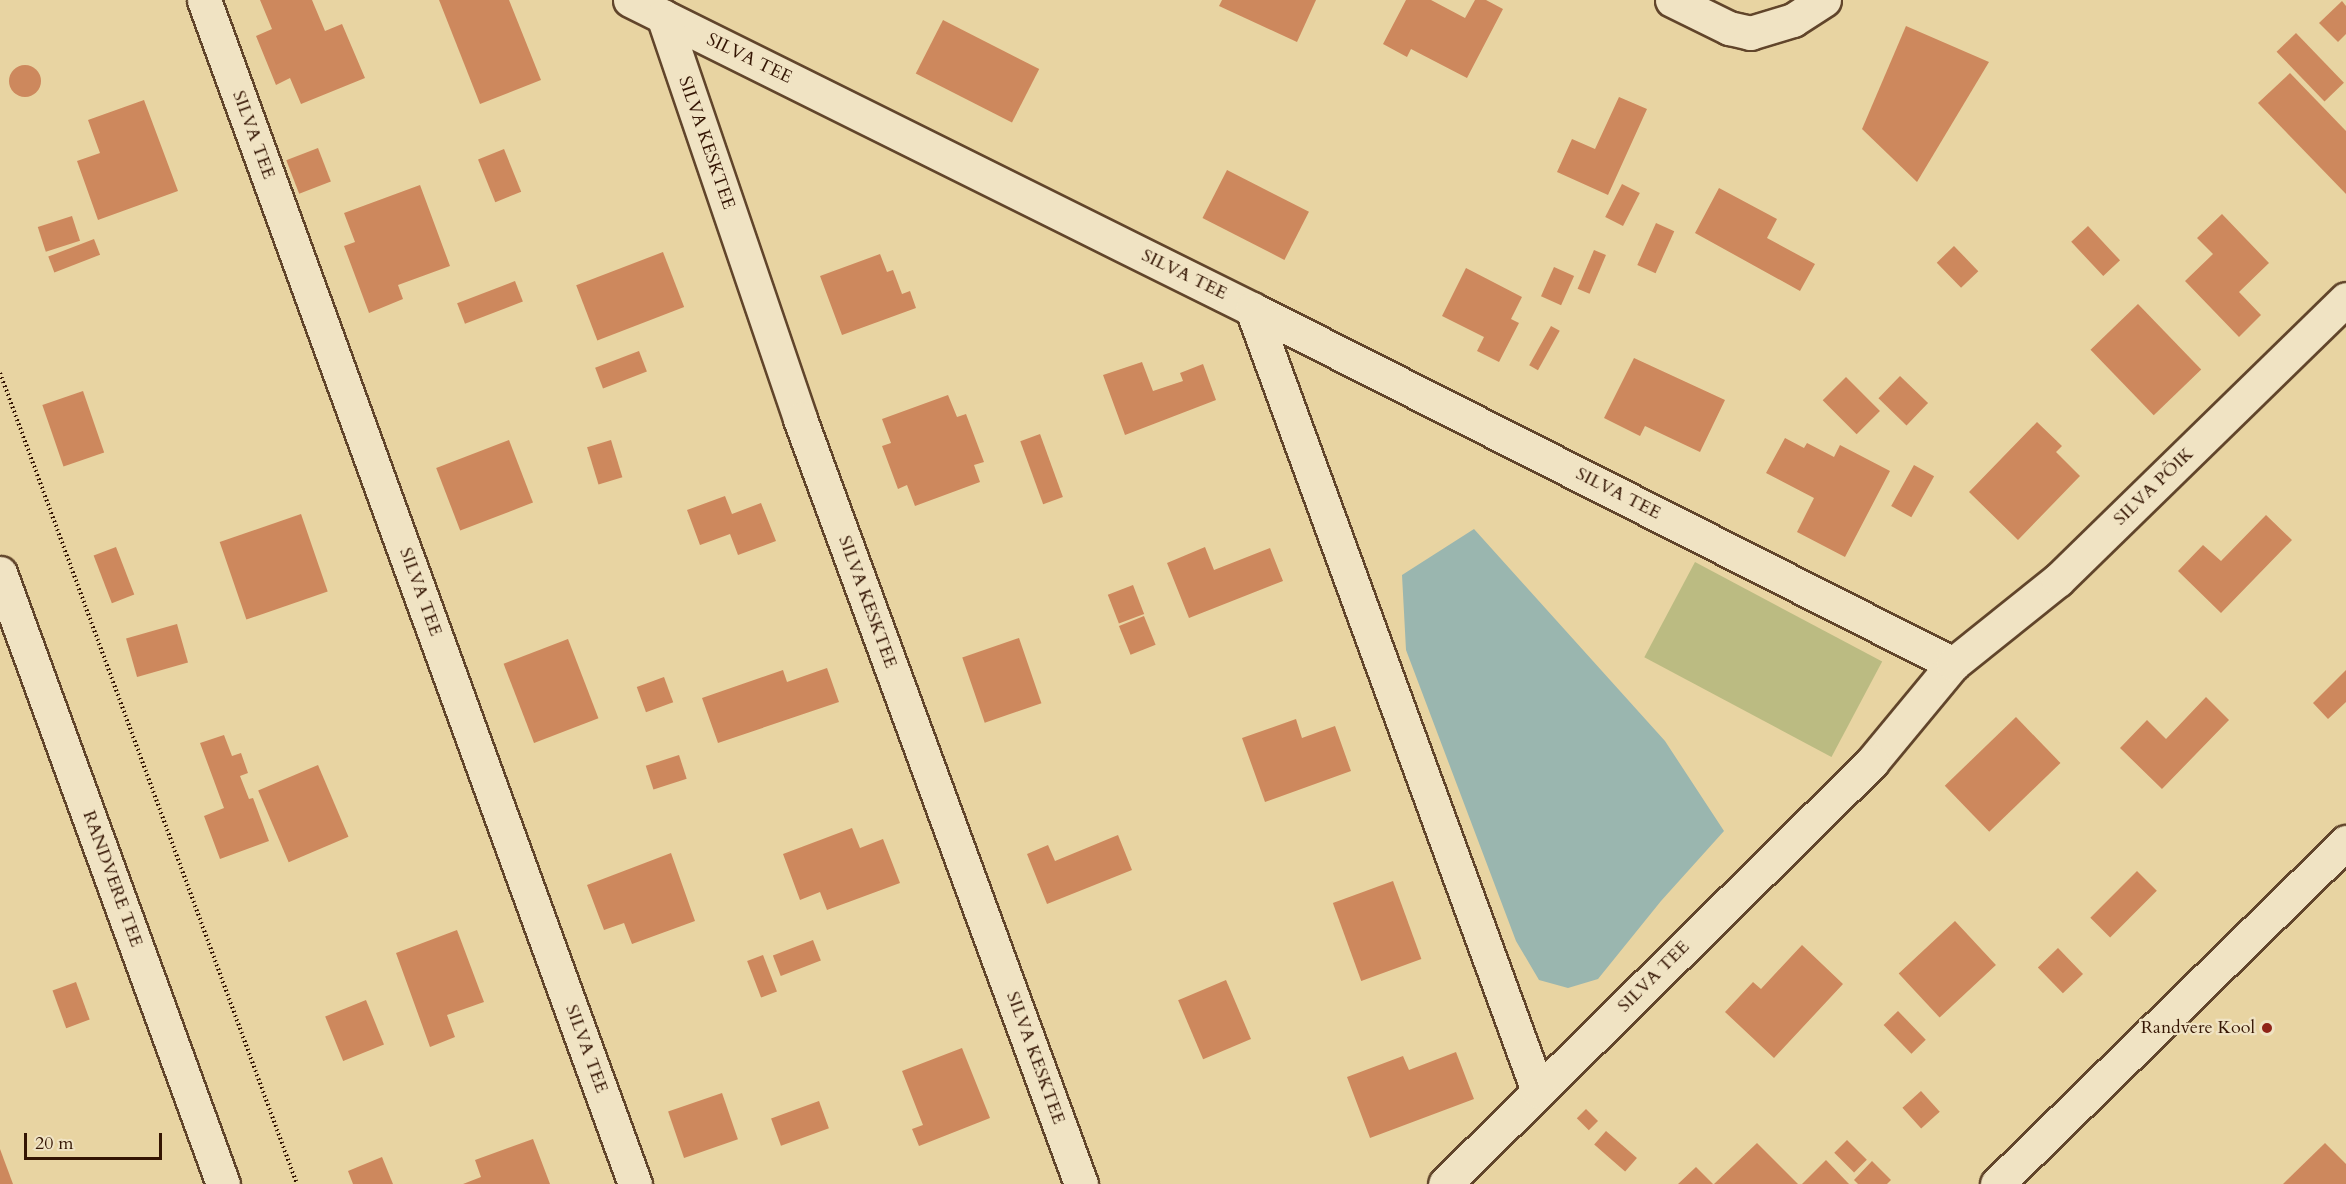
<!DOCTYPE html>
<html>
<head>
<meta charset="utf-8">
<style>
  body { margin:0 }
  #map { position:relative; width:2346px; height:1184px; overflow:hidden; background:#e8d4a2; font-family:Cardo,serif }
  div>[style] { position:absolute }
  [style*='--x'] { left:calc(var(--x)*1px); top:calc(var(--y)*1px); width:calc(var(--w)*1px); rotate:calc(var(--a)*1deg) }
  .green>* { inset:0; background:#bbbb82; transform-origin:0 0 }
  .water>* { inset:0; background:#9ab6af }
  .building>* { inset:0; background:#cd885d; transform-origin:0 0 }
  .round { border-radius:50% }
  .path>* { height:4px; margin-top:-2px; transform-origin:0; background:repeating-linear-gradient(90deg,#341503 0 1.5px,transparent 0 4.5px) }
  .roads { filter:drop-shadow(2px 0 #61452b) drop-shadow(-2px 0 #61452b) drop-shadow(0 2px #61452b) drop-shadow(0 -2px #61452b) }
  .minor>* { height:33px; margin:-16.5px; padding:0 16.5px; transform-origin:16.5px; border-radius:16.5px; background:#f0e3c3 }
  .dots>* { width:16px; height:16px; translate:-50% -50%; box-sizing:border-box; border:3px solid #f0e3c3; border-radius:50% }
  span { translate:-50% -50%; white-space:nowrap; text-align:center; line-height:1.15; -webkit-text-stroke:4.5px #f0e3c3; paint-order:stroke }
  .street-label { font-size:18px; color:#341503 }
  .poi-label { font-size:18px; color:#341503 }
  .right { translate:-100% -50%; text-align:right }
  .scale { position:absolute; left:24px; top:1133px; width:138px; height:27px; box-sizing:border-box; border:3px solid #341503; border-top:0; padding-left:8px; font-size:18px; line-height:21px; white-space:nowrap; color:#341503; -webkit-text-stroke:4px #f0e3c3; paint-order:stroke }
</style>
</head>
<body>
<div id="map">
  <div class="green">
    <div style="left:1695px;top:562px;width:212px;height:108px;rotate:28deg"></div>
  </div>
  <div class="water">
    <div style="clip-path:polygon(1474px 529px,1665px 741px,1724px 831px,1661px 901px,1598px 979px,1568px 988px,1539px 980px,1516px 941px,1406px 650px,1402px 575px)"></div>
  </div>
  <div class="building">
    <div style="clip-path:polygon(260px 0,312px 0,325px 31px,342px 24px,365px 78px,301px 104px,290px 78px,276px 85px,256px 36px,272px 29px)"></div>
    <div style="clip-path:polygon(439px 0,509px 0,541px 80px,480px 104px)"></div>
    <div style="clip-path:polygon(1222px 0,1316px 0,1297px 42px,1219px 6px)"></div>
    <div style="clip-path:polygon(1406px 0,1431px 0,1465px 18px,1475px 0,1486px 0,1503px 9px,1467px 78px,1411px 49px,1407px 57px,1383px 44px)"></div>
    <div style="clip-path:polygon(2342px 1px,2346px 6px,2346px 34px,2338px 42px,2319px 23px)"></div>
    <div style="left:943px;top:20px;width:108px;height:60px;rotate:27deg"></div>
    <div style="clip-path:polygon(1906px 26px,1989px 62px,1917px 182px,1862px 129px)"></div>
    <div style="left:2296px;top:33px;width:69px;height:27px;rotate:46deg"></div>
    <div class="round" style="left:9px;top:65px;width:32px;height:32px"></div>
    <div style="clip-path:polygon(2290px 73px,2346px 131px,2346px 194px,2258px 103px)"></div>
    <div style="clip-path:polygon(1619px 97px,1647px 109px,1608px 195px,1557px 172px,1572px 139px,1595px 149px)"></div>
    <div style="clip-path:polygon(144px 100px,178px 191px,98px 220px,77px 161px,100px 153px,88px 120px)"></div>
    <div style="left:318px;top:148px;width:36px;height:34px;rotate:69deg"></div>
    <div style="left:504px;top:149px;width:46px;height:28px;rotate:68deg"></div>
    <div style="left:1227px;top:170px;width:92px;height:54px;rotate:27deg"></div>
    <div style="left:1622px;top:184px;width:20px;height:37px;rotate:27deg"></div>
    <div style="clip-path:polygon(420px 185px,450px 266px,398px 285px,403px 299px,369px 313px,344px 246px,355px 242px,344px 213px)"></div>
    <div style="clip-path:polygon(1719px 188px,1777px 219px,1767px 238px,1815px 264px,1800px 291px,1695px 233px)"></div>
    <div style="clip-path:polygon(2222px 214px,2269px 263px,2239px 292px,2261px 315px,2239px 337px,2185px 281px,2213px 254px,2197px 238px)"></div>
    <div style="left:72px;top:216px;width:26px;height:36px;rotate:72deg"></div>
    <div style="left:1656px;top:223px;width:20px;height:46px;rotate:24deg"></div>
    <div style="left:2088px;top:226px;width:47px;height:23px;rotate:47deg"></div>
    <div style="left:94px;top:239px;width:17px;height:49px;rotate:69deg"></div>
    <div style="left:1954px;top:246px;width:35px;height:24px;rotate:46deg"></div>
    <div style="left:1594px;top:250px;width:13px;height:42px;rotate:23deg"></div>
    <div style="left:663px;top:252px;width:59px;height:93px;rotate:69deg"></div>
    <div style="clip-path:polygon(880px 254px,887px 272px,893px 270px,902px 294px,910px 291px,916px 308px,842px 335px,820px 276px)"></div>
    <div style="left:1554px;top:267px;width:22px;height:32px;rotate:24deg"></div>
    <div style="clip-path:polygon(1466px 268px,1522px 297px,1511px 319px,1519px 323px,1499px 362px,1477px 351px,1484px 337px,1442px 316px)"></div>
    <div style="left:515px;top:281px;width:22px;height:62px;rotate:69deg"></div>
    <div style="left:2138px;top:304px;width:91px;height:66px;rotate:46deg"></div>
    <div style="left:1551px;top:326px;width:10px;height:45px;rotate:29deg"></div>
    <div style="left:639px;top:351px;width:22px;height:47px;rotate:69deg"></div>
    <div style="clip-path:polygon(1634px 358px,1725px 400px,1700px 452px,1645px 426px,1640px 436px,1604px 418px)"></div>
    <div style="clip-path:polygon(1142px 362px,1153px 391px,1183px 381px,1180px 373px,1203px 364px,1216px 400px,1125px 435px,1103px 375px)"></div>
    <div style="left:1900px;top:376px;width:39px;height:31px;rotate:44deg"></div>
    <div style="left:1846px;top:377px;width:48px;height:33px;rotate:45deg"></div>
    <div style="left:83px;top:391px;width:65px;height:43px;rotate:71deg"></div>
    <div style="clip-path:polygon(948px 395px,957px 417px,966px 414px,984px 462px,974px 465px,980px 482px,915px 506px,907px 485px,898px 489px,882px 446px,891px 443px,882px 419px)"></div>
    <div style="clip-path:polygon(2037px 422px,2062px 446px,2056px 452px,2080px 476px,2018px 540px,1969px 492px)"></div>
    <div style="left:1040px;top:434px;width:67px;height:21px;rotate:70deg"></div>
    <div style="clip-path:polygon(1785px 438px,1804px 448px,1807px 443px,1834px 457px,1840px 445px,1890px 471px,1845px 557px,1797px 532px,1814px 498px,1766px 473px)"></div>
    <div style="left:509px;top:440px;width:67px;height:78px;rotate:69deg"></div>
    <div style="left:611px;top:440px;width:39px;height:25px;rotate:73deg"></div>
    <div style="left:1914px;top:465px;width:23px;height:47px;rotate:29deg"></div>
    <div style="clip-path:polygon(725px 496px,732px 514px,761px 503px,776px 541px,738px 555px,730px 534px,700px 545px,687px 510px)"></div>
    <div style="left:301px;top:514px;width:82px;height:86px;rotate:71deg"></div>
    <div style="clip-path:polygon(2266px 515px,2292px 540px,2221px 613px,2178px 571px,2203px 545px,2221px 561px)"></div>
    <div style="left:116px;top:547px;width:51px;height:24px;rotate:69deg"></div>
    <div style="clip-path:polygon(1205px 547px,1214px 570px,1270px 548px,1283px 581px,1189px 618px,1167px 563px)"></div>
    <div style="left:1133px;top:585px;width:31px;height:27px;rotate:69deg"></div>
    <div style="left:1144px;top:616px;width:31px;height:27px;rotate:68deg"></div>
    <div style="left:177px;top:624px;width:40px;height:53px;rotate:74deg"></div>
    <div style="left:1019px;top:638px;width:69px;height:60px;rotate:71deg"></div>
    <div style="left:568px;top:639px;width:85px;height:69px;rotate:69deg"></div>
    <div style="clip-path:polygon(827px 668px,839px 702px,718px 743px,702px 698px,783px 670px,787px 682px)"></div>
    <div style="clip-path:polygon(2346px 670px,2346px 702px,2328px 719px,2313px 703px)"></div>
    <div style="left:664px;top:677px;width:27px;height:29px;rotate:70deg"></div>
    <div style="clip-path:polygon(2206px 697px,2229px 720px,2162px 789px,2120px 748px,2147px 720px,2166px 739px)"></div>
    <div style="left:2016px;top:717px;width:64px;height:99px;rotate:46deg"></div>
    <div style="clip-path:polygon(1296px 719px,1302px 738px,1335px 726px,1351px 771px,1265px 802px,1242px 738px)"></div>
    <div style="clip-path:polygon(224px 735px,232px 756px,241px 753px,248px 773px,240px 776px,249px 799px,253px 798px,269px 841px,220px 859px,204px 816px,224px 808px,200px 743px)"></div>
    <div style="left:679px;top:755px;width:25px;height:35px;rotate:72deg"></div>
    <div style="left:318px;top:765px;width:78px;height:65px;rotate:67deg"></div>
    <div style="clip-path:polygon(852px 828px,860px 848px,883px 839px,900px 883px,827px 910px,820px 892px,800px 900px,783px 854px)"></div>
    <div style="clip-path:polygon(1118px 835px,1132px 870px,1047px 904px,1027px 854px,1048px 845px,1055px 861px)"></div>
    <div style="clip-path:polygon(671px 853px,695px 921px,632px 944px,624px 923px,604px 930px,587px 885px)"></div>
    <div style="left:2137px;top:871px;width:28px;height:66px;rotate:45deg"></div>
    <div style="left:1393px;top:881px;width:83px;height:64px;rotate:70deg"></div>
    <div style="left:1955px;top:921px;width:60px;height:77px;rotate:47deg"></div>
    <div style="clip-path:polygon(457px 930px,484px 1002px,447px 1015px,455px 1037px,430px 1047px,396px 953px)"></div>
    <div style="left:813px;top:940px;width:22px;height:43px;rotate:69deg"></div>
    <div style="clip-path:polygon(1802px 945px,1843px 984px,1774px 1058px,1725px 1012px,1753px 982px,1761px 989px)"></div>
    <div style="left:2058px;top:948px;width:36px;height:28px;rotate:46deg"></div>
    <div style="left:763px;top:955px;width:39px;height:17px;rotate:69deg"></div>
    <div style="left:1226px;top:980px;width:64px;height:52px;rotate:67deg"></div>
    <div style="left:76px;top:982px;width:40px;height:25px;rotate:70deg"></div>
    <div style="left:366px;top:1000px;width:48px;height:44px;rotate:68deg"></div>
    <div style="left:1898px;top:1011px;width:40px;height:20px;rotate:46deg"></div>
    <div style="clip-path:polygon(962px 1048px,990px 1118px,919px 1146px,912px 1129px,923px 1125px,902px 1071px)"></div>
    <div style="clip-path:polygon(1456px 1052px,1474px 1099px,1370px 1138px,1347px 1077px,1403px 1056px,1409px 1070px)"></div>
    <div style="left:1921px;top:1091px;width:28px;height:25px;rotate:48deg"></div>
    <div style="left:722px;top:1093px;width:49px;height:57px;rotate:71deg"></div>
    <div style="left:819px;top:1101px;width:29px;height:51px;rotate:70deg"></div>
    <div style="left:1586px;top:1109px;width:17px;height:13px;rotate:45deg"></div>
    <div style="left:1606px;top:1131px;width:41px;height:18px;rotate:41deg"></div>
    <div style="clip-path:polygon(533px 1139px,550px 1184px,463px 1184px,481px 1177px,475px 1160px)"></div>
    <div style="left:1847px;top:1140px;width:28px;height:18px;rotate:45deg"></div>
    <div style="clip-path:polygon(1757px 1143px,1798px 1184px,1714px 1184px)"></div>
    <div style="clip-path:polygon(2325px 1143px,2346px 1164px,2346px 1184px,2283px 1184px)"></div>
    <div style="clip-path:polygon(0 1149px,13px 1184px,0 1184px)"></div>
    <div style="clip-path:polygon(382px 1157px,393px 1184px,353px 1184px,348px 1171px)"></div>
    <div style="clip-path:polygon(1826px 1160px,1849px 1184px,1802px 1184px)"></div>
    <div style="clip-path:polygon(1872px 1161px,1891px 1180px,1887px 1184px,1858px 1184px,1854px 1180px)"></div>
    <div style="clip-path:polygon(1696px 1167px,1713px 1184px,1678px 1184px)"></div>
  </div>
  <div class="path">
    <div style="--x:0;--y:373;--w:864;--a:69.89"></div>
  </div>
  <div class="roads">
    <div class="minor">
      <div style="--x:204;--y:0;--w:1260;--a:70"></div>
      <div style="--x:630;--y:0;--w:695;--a:26.42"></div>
      <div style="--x:1252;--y:309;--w:786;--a:26.86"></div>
      <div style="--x:1953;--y:664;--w:127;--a:129.6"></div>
      <div style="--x:1872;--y:762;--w:600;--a:135.34"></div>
      <div style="--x:1672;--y:0;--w:64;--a:26.2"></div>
      <div style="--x:1729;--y:28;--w:22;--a:13"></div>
      <div style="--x:1750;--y:33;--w:45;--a:-16.8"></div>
      <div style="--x:1793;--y:20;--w:37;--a:-33"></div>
      <div style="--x:663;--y:16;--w:426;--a:71.2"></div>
      <div style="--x:800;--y:419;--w:815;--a:69.83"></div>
      <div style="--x:1252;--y:309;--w:833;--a:69.91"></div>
      <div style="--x:0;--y:573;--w:650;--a:69.95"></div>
      <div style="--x:1953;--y:664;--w:134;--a:-38.7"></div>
      <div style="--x:2058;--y:580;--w:402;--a:-44.3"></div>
      <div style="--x:1997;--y:1184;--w:489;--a:-44.4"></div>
    </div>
  </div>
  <div class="dots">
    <div style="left:2267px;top:1028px;background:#8f2418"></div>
  </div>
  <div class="street-label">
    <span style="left:749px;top:59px;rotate:26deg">SILVA TEE</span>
    <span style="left:253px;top:135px;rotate:70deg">SILVA TEE</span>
    <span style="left:706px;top:143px;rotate:71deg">SILVA KESKTEE</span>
    <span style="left:1184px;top:275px;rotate:26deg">SILVA TEE</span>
    <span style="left:2154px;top:487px;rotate:-44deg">SILVA PÕIK</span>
    <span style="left:1618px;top:494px;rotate:27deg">SILVA TEE</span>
    <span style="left:420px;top:592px;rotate:70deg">SILVA TEE</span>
    <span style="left:867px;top:602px;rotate:70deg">SILVA KESKTEE</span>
    <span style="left:112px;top:879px;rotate:70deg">RANDVERE TEE</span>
    <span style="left:1654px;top:977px;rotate:-45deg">SILVA TEE</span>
    <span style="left:586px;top:1049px;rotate:70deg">SILVA TEE</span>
    <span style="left:1035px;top:1058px;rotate:70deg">SILVA KESKTEE</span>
  </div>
  <div class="poi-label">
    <span class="right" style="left:2255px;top:1028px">Randvere Kool</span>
  </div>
  <div class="scale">20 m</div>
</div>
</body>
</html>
